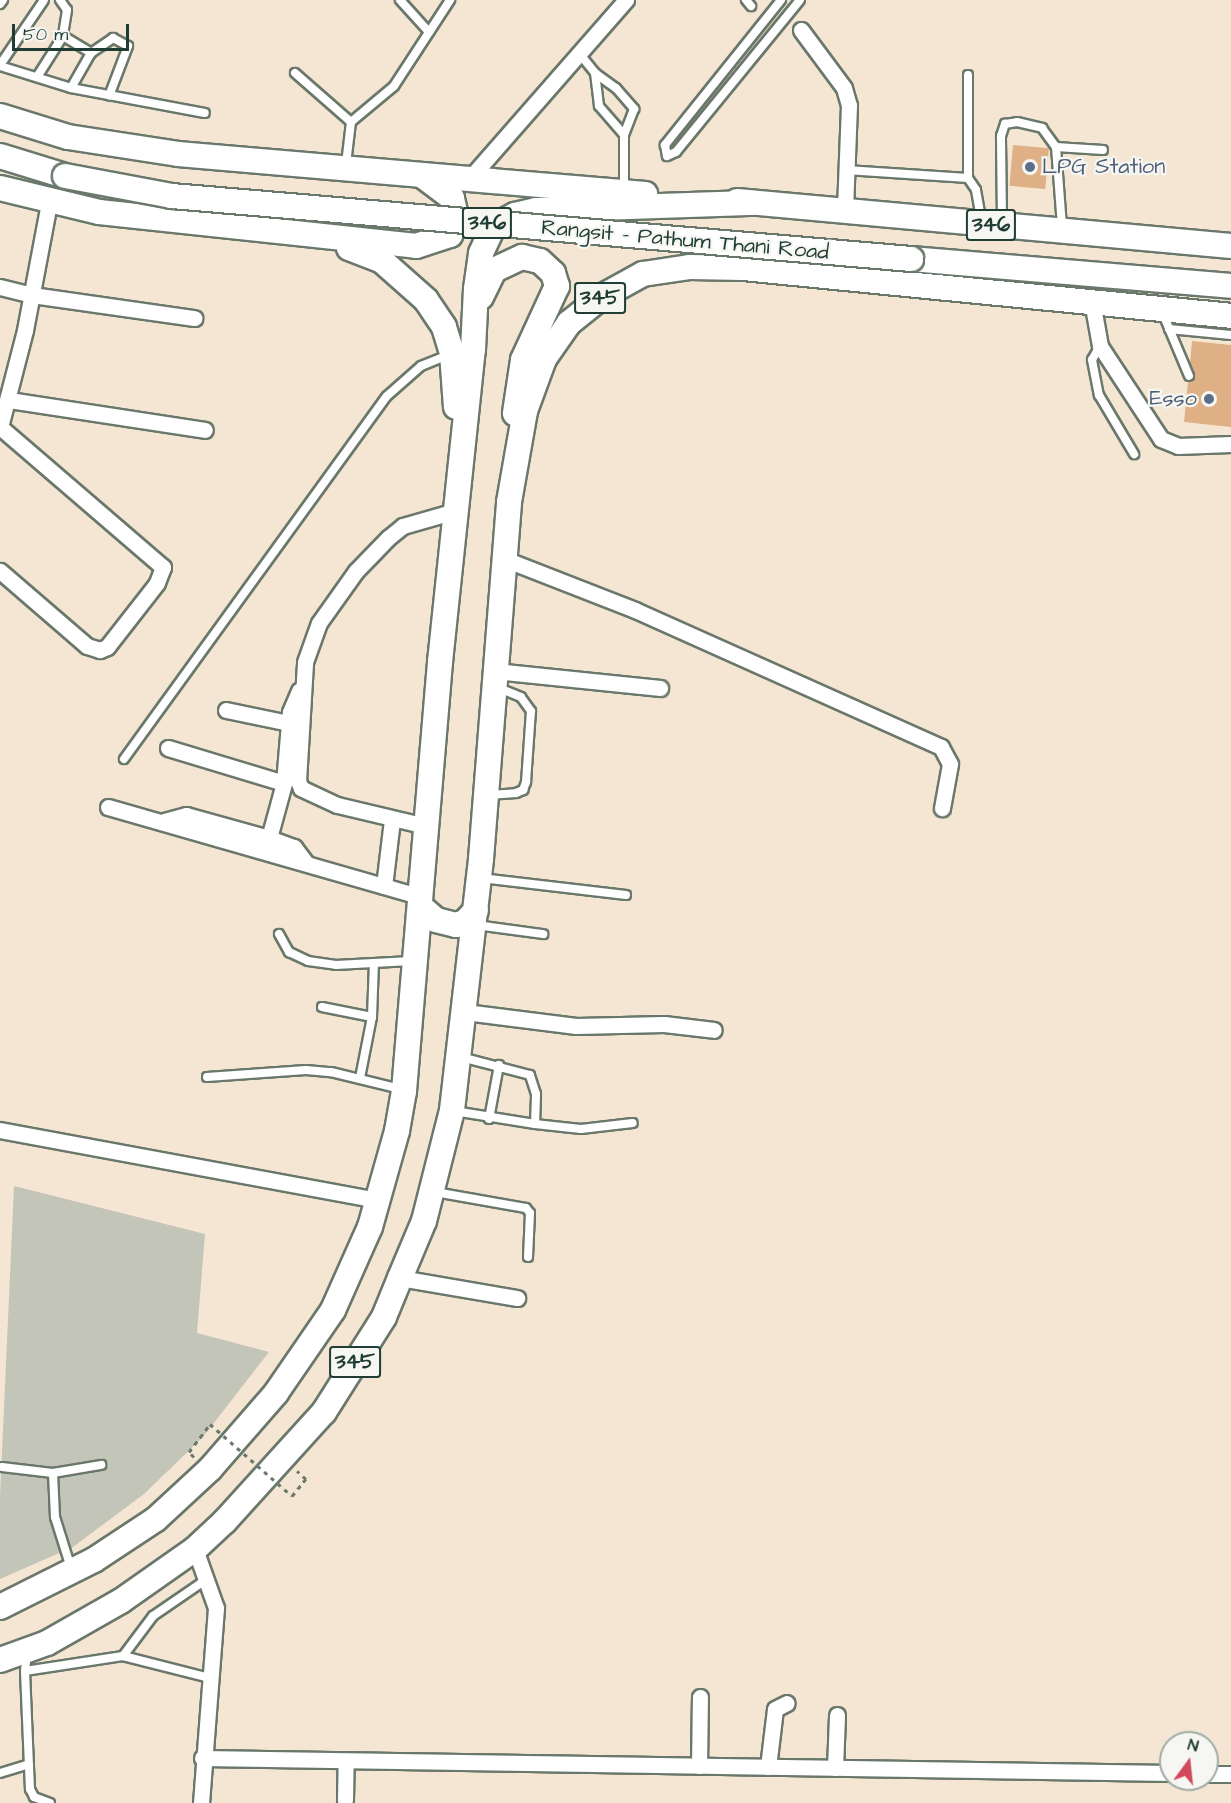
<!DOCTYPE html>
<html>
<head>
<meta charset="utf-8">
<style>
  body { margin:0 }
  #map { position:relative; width:1231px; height:1803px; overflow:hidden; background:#f4e6d2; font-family:"Architects Daughter",sans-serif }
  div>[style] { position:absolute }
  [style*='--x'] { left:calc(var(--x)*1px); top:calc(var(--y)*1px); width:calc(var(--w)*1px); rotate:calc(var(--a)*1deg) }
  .industrial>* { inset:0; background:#c4c5b9 }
  .building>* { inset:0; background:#dfb085; transform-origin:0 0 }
  .path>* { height:3px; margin-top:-1.5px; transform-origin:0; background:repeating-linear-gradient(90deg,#6a786b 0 4.5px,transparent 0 9px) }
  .roads { filter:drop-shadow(2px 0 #6a786b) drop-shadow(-2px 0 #6a786b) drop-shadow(0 2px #6a786b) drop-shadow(0 -2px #6a786b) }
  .service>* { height:8px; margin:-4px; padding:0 4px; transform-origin:4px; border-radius:4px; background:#fff }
  .minor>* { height:15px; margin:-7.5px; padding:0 7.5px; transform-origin:7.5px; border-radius:7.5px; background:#fff }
  .primary>* { height:24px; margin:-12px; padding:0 12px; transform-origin:12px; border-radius:12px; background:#fff }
  .path-bridge>* { height:3px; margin-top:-1.5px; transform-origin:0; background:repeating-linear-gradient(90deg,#6a786b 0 4.5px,transparent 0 9px) }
  .bridges { filter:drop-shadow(2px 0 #6a786b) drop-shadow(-2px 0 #6a786b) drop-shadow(0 2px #6a786b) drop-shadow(0 -2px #6a786b) }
  .primary-bridge>* { height:24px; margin:-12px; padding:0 12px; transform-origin:12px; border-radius:12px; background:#fff }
  .dots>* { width:16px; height:16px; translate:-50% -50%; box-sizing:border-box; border:3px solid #f6f6f2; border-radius:50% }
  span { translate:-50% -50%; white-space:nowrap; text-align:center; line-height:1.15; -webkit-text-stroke:4.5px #f6f6f2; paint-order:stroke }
  .shield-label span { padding:2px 4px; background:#f6f6f2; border:2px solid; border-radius:4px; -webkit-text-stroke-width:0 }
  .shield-label { font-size:21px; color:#1f3d34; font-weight:700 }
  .service-label { font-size:22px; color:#4e5e75 }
  .left { translate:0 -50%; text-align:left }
  .right { translate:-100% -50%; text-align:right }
  .street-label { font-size:22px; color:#1f3d34 }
  .north { position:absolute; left:1159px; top:1731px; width:60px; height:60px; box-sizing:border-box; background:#f6f6f2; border:2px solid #a0aca6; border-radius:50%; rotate:15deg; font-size:16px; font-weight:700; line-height:24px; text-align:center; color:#1f3d34 }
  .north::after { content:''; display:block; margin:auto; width:21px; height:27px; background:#d1495b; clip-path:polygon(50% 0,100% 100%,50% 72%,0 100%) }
  .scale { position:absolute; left:12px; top:24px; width:117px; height:27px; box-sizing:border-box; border:3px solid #1f3d34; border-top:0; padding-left:8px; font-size:18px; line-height:21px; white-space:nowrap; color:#1f3d34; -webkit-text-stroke:4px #f6f6f2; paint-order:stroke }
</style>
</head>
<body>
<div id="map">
  <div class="industrial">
    <div style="clip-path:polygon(14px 1186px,205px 1234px,197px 1333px,269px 1352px,203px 1437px,144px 1494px,73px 1547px,0 1579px,0 1496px)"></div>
  </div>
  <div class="building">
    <div style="left:1013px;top:145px;width:36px;height:41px;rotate:5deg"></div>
    <div style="clip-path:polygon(1192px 341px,1231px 345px,1231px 427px,1184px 422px,1188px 382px,1195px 376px,1190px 363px)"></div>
  </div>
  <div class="path">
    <div style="--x:194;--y:1457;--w:7;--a:-135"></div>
    <div style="--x:189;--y:1452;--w:35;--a:-53"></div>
    <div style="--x:292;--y:1496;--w:22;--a:-51"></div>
    <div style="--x:306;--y:1479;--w:12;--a:-138"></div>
  </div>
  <div class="roads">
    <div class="service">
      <div style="--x:60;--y:0;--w:12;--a:55"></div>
      <div style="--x:67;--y:10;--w:26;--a:99"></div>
      <div style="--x:63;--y:36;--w:33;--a:31"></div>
      <div style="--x:91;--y:53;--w:27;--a:-34"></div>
      <div style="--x:113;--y:38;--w:17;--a:28"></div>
      <div style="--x:128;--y:46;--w:53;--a:110.8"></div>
      <div style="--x:400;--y:0;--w:43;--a:47.8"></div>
      <div style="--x:746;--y:0;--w:8;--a:50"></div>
      <div style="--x:781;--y:0;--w:186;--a:128.7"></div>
      <div style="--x:665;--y:145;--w:11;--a:80"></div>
      <div style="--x:667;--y:156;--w:10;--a:-24"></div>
      <div style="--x:676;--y:152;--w:196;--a:-50.8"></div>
      <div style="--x:0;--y:4;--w:5;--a:-53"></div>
      <div style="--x:579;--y:53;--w:26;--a:51"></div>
      <div style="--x:595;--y:73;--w:33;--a:83"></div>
      <div style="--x:599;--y:106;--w:38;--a:49"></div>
      <div style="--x:624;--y:135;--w:54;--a:90"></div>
      <div style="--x:0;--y:65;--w:78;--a:-55.9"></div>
      <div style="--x:0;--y:66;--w:74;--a:17.2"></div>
      <div style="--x:71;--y:88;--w:136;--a:10.6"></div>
      <div style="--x:295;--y:73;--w:74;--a:41.2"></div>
      <div style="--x:595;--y:73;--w:26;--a:36"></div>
      <div style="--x:616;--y:88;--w:28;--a:49"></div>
      <div style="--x:634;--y:109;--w:28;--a:111"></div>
      <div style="--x:968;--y:75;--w:103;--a:90"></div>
      <div style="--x:37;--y:77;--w:49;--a:-57.6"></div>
      <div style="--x:71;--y:88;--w:40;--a:-60.3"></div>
      <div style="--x:1056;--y:147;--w:47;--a:3.7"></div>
      <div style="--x:346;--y:164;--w:42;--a:-83.2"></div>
      <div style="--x:351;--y:122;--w:56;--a:-39.9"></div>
      <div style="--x:394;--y:86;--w:103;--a:-56.9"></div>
      <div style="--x:846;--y:170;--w:122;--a:3.8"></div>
      <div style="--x:968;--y:178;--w:14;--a:56"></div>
      <div style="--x:976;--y:190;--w:29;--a:80"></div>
      <div style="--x:1002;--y:221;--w:85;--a:-90.7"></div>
      <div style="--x:1001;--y:136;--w:13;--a:-72"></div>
      <div style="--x:1005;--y:124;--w:12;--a:-9"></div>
      <div style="--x:1017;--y:122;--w:26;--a:13"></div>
      <div style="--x:1042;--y:128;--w:24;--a:54"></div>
      <div style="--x:1056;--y:147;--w:79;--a:85.7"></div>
      <div style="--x:1163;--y:314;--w:67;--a:67.2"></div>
      <div style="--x:1169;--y:329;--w:62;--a:5.5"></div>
      <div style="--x:1100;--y:346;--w:16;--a:120"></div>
      <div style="--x:1092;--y:360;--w:36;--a:79"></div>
      <div style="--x:1099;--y:395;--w:69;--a:59.3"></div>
      <div style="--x:124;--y:759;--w:448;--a:-54.1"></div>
      <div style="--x:387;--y:396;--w:45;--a:-41.4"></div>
      <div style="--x:421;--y:366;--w:29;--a:-22"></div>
      <div style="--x:489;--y:795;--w:27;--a:-4"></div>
      <div style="--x:516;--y:793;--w:8;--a:-23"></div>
      <div style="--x:523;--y:790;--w:9;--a:-69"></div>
      <div style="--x:526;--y:782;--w:71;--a:-86"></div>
      <div style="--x:531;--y:711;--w:17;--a:-126"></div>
      <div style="--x:521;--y:697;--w:24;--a:-158"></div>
      <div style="--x:481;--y:878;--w:146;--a:6.7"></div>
      <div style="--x:476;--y:925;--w:68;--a:7.7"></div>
      <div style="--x:279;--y:934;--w:21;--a:61"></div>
      <div style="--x:289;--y:952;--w:21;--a:25"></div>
      <div style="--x:308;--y:961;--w:28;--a:8"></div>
      <div style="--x:336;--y:965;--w:75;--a:-3.1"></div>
      <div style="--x:322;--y:1007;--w:51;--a:11.3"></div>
      <div style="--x:207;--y:1077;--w:99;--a:-4"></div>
      <div style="--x:306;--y:1070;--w:25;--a:5"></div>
      <div style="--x:331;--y:1072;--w:71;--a:13.8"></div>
      <div style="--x:360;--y:1078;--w:62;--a:-78.9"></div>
      <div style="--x:372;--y:1017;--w:54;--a:-87.9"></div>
      <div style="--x:454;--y:1111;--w:82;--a:9.1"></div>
      <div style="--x:535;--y:1124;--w:30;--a:-88"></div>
      <div style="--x:536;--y:1094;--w:20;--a:-108"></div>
      <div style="--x:530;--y:1075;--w:71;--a:-165.4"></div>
      <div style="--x:489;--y:1119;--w:55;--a:-79.5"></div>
      <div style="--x:535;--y:1124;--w:46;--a:6.2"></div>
      <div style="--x:581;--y:1129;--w:52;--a:-6.6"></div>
      <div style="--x:435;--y:1192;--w:92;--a:10"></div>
      <div style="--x:526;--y:1208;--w:6;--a:51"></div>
      <div style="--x:530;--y:1213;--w:44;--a:92.6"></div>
      <div style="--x:2;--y:1467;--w:51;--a:6.7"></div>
      <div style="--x:53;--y:1473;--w:49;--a:-9.5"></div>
      <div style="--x:53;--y:1473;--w:44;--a:87.4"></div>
      <div style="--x:55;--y:1517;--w:53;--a:72.6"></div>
      <div style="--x:27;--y:1654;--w:17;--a:97"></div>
      <div style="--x:25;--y:1671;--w:99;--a:-8.7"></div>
      <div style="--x:123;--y:1656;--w:90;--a:14.2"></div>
      <div style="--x:123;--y:1656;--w:50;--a:-53.1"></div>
      <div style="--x:153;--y:1616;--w:65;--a:-34.4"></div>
      <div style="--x:25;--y:1671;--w:118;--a:87.6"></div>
      <div style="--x:30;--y:1789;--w:9;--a:63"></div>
      <div style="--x:34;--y:1797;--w:17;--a:21"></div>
      <div style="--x:0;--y:1773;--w:30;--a:-17"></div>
    </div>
    <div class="minor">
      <div style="--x:801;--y:30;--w:72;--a:53.4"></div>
      <div style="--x:844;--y:88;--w:18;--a:74"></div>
      <div style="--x:849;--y:105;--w:106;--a:92.2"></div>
      <div style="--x:470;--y:178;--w:237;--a:-48.8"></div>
      <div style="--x:0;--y:287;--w:33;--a:14"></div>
      <div style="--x:32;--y:295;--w:164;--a:8.1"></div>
      <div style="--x:1092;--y:301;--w:46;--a:79.9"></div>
      <div style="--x:1100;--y:346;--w:111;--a:56.7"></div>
      <div style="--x:1161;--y:439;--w:18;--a:22"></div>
      <div style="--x:1178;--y:446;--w:53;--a:-2.2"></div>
      <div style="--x:9;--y:400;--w:198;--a:8.7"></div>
      <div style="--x:0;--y:427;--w:215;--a:40.7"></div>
      <div style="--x:163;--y:567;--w:17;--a:111"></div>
      <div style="--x:157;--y:583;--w:81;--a:128"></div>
      <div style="--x:107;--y:647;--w:8;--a:157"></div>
      <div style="--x:100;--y:650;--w:14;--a:-163"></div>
      <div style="--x:87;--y:646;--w:115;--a:-139.2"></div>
      <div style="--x:0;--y:427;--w:100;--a:-75.5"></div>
      <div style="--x:25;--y:330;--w:129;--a:-79.3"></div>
      <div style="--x:507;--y:560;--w:137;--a:21.3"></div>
      <div style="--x:635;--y:610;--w:335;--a:24.1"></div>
      <div style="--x:941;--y:747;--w:19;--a:62"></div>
      <div style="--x:950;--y:764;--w:45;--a:100.3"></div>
      <div style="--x:495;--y:671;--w:166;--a:5.9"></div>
      <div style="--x:226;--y:710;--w:64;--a:11.7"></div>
      <div style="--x:168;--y:748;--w:121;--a:16.8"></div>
      <div style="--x:108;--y:807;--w:326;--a:16"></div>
      <div style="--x:164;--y:821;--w:23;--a:-15"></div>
      <div style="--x:186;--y:815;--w:86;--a:15.5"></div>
      <div style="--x:269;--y:838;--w:27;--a:20"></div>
      <div style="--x:294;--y:847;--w:20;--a:53"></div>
      <div style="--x:426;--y:826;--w:91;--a:-166.7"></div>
      <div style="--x:337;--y:805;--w:40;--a:-155"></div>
      <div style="--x:301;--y:788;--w:8;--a:-113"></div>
      <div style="--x:298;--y:781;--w:119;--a:-86.6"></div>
      <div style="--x:305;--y:662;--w:41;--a:-70.3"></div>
      <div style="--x:319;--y:623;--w:64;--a:-54.6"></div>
      <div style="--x:356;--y:571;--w:46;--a:-45.9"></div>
      <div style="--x:388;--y:538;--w:19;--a:-39"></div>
      <div style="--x:403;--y:526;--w:54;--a:-16.1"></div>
      <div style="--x:269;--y:838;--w:57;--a:-74.7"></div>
      <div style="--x:284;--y:783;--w:71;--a:-85.2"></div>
      <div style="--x:290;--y:712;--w:23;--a:-67"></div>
      <div style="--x:384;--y:886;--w:66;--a:-83.1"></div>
      <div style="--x:465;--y:1012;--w:112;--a:7.2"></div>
      <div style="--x:576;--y:1026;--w:88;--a:-1.3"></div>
      <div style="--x:664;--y:1024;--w:50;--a:6.8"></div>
      <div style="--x:0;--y:1130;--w:384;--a:10.5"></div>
      <div style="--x:400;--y:1278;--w:119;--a:9.7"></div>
      <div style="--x:195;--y:1549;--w:63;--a:70.4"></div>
      <div style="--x:216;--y:1608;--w:196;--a:94.4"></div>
      <div style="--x:202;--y:1758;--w:969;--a:0.89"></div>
      <div style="--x:699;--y:1766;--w:69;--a:-89.2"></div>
      <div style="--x:768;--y:1767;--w:58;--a:-83.1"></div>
      <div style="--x:775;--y:1709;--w:13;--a:-27"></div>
      <div style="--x:835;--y:1768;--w:53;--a:-87.8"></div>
      <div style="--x:1207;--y:1774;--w:24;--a:0"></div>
      <div style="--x:345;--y:1800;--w:39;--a:-89"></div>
    </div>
    <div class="primary">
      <div style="--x:0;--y:116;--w:71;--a:17.2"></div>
      <div style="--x:68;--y:137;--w:111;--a:8.8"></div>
      <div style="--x:178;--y:154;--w:469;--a:4.9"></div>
      <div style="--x:0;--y:156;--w:68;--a:17.1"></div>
      <div style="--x:0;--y:188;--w:102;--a:13.6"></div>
      <div style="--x:99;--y:212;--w:319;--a:6.1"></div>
      <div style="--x:416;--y:246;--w:36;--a:-18"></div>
      <div style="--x:450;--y:235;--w:20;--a:-72"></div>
      <div style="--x:456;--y:216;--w:18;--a:-103"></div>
      <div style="--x:452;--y:198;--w:38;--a:-143"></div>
      <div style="--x:737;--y:201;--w:496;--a:5.2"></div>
      <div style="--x:349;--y:248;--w:34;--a:21"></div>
      <div style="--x:381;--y:260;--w:60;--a:41.6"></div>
      <div style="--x:426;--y:300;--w:32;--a:56"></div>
      <div style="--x:444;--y:327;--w:27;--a:73"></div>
      <div style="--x:452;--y:353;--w:54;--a:85.8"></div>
      <div style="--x:911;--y:259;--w:321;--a:4.8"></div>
      <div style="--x:481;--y:297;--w:30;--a:-64"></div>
      <div style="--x:494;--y:270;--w:31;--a:-25"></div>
      <div style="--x:522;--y:257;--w:18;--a:13"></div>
      <div style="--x:540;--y:261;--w:18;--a:43"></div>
      <div style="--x:553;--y:273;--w:14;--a:73"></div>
      <div style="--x:557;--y:286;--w:81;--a:114.7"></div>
      <div style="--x:523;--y:360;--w:54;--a:98.6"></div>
      <div style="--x:420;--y:906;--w:21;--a:41"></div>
      <div style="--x:436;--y:920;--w:21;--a:14"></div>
      <div style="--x:456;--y:925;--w:9;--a:-18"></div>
      <div style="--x:465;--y:922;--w:16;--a:-47"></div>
      <div style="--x:0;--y:1607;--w:105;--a:-26.6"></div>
      <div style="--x:94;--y:1560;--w:74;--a:-33.5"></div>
      <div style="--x:156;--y:1519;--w:74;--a:-42.8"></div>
      <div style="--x:210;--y:1469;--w:101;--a:-49"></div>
      <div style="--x:276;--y:1393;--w:101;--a:-55.5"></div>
      <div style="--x:333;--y:1310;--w:91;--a:-66"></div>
      <div style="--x:370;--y:1227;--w:100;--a:-74.3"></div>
      <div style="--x:397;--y:1131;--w:41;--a:-80.1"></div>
      <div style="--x:404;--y:1091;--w:431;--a:-85.2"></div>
      <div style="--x:440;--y:662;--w:314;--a:-84"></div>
      <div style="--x:473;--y:350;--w:61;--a:-87.2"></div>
      <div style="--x:476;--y:289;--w:36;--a:-82"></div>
      <div style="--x:481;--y:253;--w:29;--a:-65"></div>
      <div style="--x:493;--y:227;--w:25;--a:-29"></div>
      <div style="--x:515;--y:215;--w:22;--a:-13"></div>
      <div style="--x:536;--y:210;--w:216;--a:-1.9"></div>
      <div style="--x:0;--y:1660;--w:50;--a:-19.9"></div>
      <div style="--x:47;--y:1643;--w:85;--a:-29.6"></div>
      <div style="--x:121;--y:1601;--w:90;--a:-35.1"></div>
      <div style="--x:195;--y:1549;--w:41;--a:-43"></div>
      <div style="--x:225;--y:1521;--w:147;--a:-47.8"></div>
      <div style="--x:324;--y:1412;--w:112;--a:-57.7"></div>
      <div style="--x:384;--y:1317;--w:42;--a:-67.7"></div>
      <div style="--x:400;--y:1278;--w:62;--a:-67.2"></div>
      <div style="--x:424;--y:1221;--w:114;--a:-75.8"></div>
      <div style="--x:452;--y:1110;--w:253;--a:-83.4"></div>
      <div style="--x:481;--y:859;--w:358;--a:-85.5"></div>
      <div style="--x:509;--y:502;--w:92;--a:-80"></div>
      <div style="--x:525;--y:411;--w:55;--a:-69.9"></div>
      <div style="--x:544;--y:359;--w:44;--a:-55.2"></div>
      <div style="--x:569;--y:323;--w:43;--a:-38.5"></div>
      <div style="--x:603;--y:296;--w:46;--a:-28.8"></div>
      <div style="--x:643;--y:274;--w:48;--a:-8.5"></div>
      <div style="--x:690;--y:267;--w:53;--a:1.1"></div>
      <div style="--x:743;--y:268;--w:490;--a:5.6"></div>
    </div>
  </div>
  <div class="path-bridge">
    <div style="--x:210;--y:1424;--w:109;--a:41.3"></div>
  </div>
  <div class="bridges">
    <div class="primary-bridge">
      <div style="--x:65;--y:176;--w:109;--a:10.6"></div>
      <div style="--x:172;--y:196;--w:742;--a:4.87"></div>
    </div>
  </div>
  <div class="dots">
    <div style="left:1030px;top:167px;background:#5c6f8a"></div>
    <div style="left:1209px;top:399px;background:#5c6f8a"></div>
  </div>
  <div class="shield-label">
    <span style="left:487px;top:223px">346</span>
    <span style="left:991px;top:225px">346</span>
    <span style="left:600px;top:298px">345</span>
    <span style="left:355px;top:1362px">345</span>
  </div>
  <div class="service-label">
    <span class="left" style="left:1042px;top:167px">LPG Station</span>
    <span class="right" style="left:1197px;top:399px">Esso</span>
  </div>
  <div class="street-label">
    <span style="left:685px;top:240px;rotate:5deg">Rangsit - Pathum Thani Road</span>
  </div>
  <div class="north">N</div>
  <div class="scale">50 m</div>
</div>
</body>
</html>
